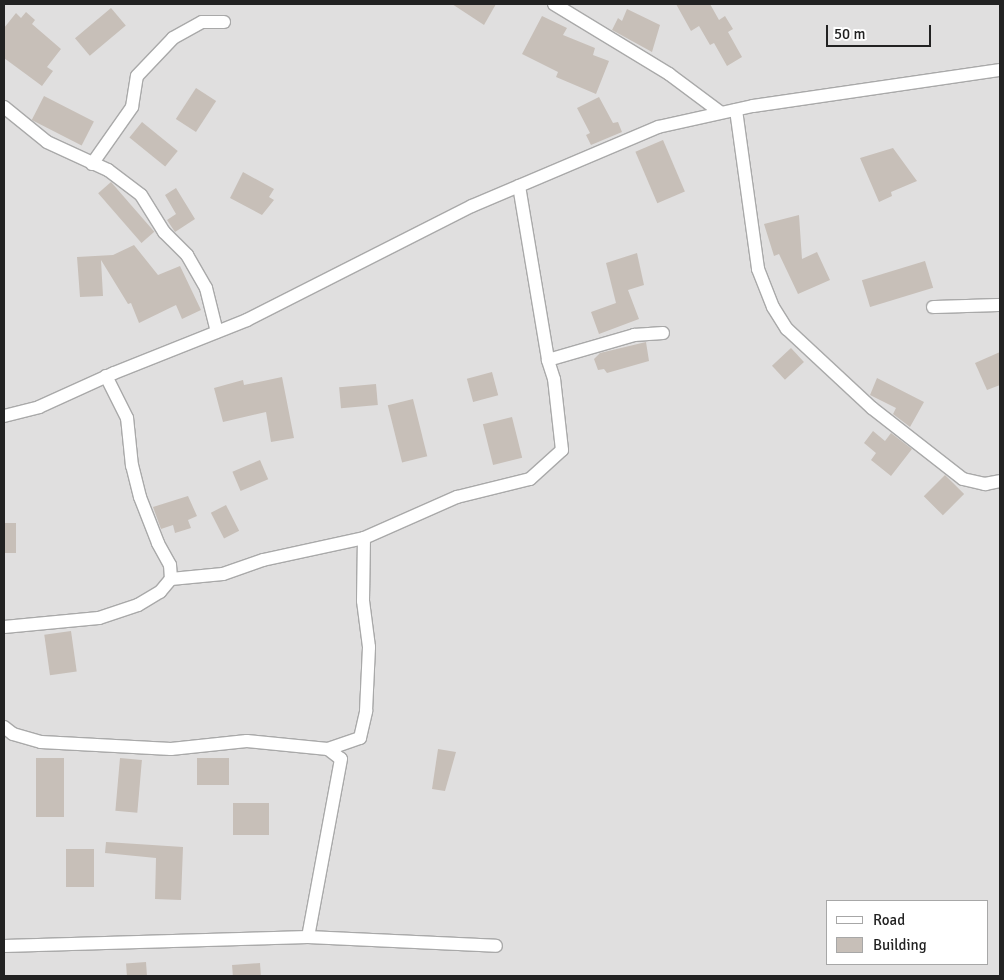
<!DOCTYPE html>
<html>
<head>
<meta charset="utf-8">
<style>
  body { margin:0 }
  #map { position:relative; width:1004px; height:980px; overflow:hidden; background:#f2efe9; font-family:Signika,sans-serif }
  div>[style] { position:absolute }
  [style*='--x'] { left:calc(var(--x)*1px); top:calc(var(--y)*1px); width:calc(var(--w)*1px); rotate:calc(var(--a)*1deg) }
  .residential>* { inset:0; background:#e0dfdf }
  .building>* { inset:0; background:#c7bfb8; transform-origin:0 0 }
  .roads { filter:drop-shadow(1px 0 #a9a9a9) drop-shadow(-1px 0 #a9a9a9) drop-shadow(0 1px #a9a9a9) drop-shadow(0 -1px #a9a9a9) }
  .street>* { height:12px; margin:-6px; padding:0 6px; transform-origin:6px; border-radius:6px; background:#fff }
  span { translate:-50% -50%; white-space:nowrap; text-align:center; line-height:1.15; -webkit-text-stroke:4px #fff; paint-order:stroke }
  .frame { position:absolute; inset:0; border:5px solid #222; pointer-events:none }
  .legend { position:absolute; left:826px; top:900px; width:162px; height:65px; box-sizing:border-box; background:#fff; border:1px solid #a7a7a7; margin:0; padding:6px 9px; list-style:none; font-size:15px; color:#222 }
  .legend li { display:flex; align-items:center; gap:10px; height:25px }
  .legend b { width:25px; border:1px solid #a7a7a7 }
  .scale { position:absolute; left:826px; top:25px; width:105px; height:22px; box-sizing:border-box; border:2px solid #222; border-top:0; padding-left:6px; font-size:15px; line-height:18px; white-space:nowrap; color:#222; -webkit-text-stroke:4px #fff; paint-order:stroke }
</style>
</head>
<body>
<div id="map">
  <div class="residential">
    <div style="clip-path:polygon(evenodd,4px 4px,1000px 4px,1000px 976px,4px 976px,4px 4px,828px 901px,988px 901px,988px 964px,828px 964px,828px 901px)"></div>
  </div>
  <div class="building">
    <div style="clip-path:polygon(452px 4px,496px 4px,484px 25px)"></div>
    <div style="clip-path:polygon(676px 4px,710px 4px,719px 20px,725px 16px,733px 29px,728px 32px,742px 57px,727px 66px,714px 43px,710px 45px,699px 26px,691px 31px)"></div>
    <div style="left:111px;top:8px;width:23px;height:47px;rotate:50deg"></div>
    <div style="clip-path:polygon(627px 9px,660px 25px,652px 52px,612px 30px,618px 18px,622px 21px)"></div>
    <div style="clip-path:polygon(26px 12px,35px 20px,32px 24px,61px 49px,47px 67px,53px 71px,42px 86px,4px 58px,4px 28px,16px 13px,21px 18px)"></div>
    <div style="clip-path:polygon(542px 16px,567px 28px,563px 35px,595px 48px,593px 55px,609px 61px,596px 94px,556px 77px,558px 72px,522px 54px)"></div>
    <div style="left:196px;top:88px;width:24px;height:37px;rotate:33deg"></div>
    <div style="left:44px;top:96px;width:56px;height:27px;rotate:27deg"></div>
    <div style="clip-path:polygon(599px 97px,613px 123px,618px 122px,622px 132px,591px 145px,586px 135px,590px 133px,577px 108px)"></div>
    <div style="left:142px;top:122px;width:46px;height:20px;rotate:39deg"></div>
    <div style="left:663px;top:140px;width:56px;height:30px;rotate:67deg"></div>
    <div style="clip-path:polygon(893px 148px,917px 181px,891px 192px,892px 196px,879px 202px,860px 158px)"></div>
    <div style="clip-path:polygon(243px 172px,274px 189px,269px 197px,274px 200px,262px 215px,230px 198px)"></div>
    <div style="left:111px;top:182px;width:66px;height:17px;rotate:49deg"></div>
    <div style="clip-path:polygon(176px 188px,195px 219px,175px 232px,167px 220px,176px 214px,165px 195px)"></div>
    <div style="clip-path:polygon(799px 215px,802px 259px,817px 252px,830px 280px,798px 294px,779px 254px,774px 256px,764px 224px)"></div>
    <div style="clip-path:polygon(134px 245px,158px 275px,180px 266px,201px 310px,182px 319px,176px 305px,139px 323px,131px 303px,128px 304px,101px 260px,103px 296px,80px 297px,77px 257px,113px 255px)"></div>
    <div style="clip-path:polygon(637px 253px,644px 285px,628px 290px,639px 319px,599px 334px,591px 312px,616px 303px,606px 263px)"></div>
    <div style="left:925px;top:261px;width:28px;height:66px;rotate:73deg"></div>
    <div style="clip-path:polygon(646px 342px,649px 361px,607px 373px,604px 369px,598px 370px,594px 359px,600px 353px)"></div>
    <div style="left:791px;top:348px;width:19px;height:26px;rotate:47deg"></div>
    <div style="clip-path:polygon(1000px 352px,1000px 385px,987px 390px,975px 363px)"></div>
    <div style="left:492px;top:372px;width:24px;height:26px;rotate:75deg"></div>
    <div style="clip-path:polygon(282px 377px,294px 438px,271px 442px,266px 412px,223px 422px,214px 388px,243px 380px,244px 385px)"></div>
    <div style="clip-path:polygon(877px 378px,924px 402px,910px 427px,893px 414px,896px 408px,870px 395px)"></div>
    <div style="left:376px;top:384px;width:21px;height:37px;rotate:85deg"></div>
    <div style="left:413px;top:399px;width:59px;height:26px;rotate:76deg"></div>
    <div style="left:512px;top:417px;width:42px;height:30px;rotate:76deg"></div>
    <div style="clip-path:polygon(873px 431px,885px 441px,891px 433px,912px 449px,891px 476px,871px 460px,876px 453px,864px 443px)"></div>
    <div style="left:260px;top:460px;width:21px;height:30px;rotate:67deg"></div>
    <div style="left:945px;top:475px;width:27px;height:30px;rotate:45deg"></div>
    <div style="clip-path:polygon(188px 496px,197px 516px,188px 520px,191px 528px,175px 533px,173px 525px,161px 529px,153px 507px)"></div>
    <div style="left:226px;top:505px;width:29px;height:17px;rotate:63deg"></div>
    <div style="left:4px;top:523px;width:12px;height:30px"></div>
    <div style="left:71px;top:631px;width:41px;height:27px;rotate:82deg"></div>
    <div style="clip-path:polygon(438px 749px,456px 752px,445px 791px,432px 789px)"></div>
    <div style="left:36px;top:758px;width:28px;height:59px"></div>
    <div style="left:120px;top:758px;width:22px;height:53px;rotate:5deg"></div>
    <div style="left:197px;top:758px;width:32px;height:27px"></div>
    <div style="left:233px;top:803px;width:36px;height:32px"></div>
    <div style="clip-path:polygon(106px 842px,183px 847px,181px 900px,155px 899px,156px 858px,105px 853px)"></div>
    <div style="left:66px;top:849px;width:28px;height:38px"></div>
    <div style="left:146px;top:962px;width:14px;height:20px;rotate:86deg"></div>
    <div style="left:260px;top:963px;width:13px;height:28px;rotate:86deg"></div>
  </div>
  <div class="roads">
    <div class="street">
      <div style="--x:554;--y:4;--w:135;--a:31.3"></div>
      <div style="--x:669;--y:74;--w:64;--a:36.7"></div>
      <div style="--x:4;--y:107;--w:55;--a:39.1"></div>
      <div style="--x:47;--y:142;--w:67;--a:24.7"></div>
      <div style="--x:108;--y:170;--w:41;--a:37.1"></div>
      <div style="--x:141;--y:195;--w:44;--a:58.1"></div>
      <div style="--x:164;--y:232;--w:33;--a:45"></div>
      <div style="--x:187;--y:255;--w:38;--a:60"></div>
      <div style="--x:206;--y:288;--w:45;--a:76"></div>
      <div style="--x:736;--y:110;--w:161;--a:82.1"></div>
      <div style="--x:758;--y:269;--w:41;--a:68.5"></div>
      <div style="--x:773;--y:307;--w:26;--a:58"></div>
      <div style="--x:787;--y:329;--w:116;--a:42.9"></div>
      <div style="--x:872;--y:408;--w:115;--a:38"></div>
      <div style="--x:963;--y:479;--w:23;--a:13"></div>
      <div style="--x:985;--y:484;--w:15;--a:-11"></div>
      <div style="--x:92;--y:164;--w:70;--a:-54.9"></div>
      <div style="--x:132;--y:107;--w:31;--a:-81"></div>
      <div style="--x:137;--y:76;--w:52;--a:-46.5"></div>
      <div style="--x:173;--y:38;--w:33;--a:-29"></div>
      <div style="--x:202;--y:22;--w:22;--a:0"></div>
      <div style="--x:519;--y:186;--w:176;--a:80.5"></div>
      <div style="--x:933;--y:307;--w:67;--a:-1.7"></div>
      <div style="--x:4;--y:416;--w:36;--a:-14"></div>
      <div style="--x:39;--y:407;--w:82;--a:-24.4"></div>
      <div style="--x:114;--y:373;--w:143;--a:-21.7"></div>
      <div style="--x:247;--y:320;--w:252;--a:-26.9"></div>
      <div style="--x:472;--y:206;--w:202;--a:-23"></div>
      <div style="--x:658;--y:127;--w:97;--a:-12.5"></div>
      <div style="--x:753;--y:106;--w:250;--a:-8.3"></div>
      <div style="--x:171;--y:579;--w:52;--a:-5.5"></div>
      <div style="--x:223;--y:574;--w:42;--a:-19.3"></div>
      <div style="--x:263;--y:560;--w:103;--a:-12.3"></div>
      <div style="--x:4;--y:627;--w:95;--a:-5.4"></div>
      <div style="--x:99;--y:618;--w:41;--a:-18.4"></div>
      <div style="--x:138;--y:605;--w:26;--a:-31"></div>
      <div style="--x:160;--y:592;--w:17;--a:-50"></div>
      <div style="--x:171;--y:579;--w:14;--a:-94"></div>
      <div style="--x:170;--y:565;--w:25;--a:-119"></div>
      <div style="--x:158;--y:543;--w:49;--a:-111.4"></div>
      <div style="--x:140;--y:497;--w:32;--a:-104"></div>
      <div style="--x:132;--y:466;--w:48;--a:-95.9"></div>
      <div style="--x:127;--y:418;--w:47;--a:-116.6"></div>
      <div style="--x:4;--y:727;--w:11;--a:38"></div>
      <div style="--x:13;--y:734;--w:29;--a:16"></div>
      <div style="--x:41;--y:742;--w:130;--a:3.1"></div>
      <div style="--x:171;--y:749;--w:76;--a:-6"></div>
      <div style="--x:247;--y:741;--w:81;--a:5.6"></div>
      <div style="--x:328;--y:749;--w:16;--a:38"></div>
      <div style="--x:341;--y:759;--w:181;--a:100.5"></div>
      <div style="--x:328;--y:749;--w:34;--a:-19"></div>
      <div style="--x:360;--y:738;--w:28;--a:-77"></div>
      <div style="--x:366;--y:711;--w:64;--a:-87.3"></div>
      <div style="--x:369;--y:647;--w:46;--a:-97.4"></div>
      <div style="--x:363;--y:601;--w:63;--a:-89.1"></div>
      <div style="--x:364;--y:538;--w:102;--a:-23.8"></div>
      <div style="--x:457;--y:497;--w:75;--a:-13.9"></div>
      <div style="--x:530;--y:479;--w:43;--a:-42.2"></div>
      <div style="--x:562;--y:450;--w:71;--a:-96.4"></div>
      <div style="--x:554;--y:379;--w:20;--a:-108"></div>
      <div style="--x:548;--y:360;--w:90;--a:-16.2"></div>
      <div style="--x:634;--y:335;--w:29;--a:-4"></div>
      <div style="--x:4;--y:946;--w:304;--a:-1.7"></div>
      <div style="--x:308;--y:937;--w:188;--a:2.7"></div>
    </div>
  </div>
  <div class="frame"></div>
  <ul class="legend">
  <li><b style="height:6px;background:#fff"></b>Road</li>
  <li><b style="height:14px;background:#c7bfb8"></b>Building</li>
  </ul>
  <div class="scale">50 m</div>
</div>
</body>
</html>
